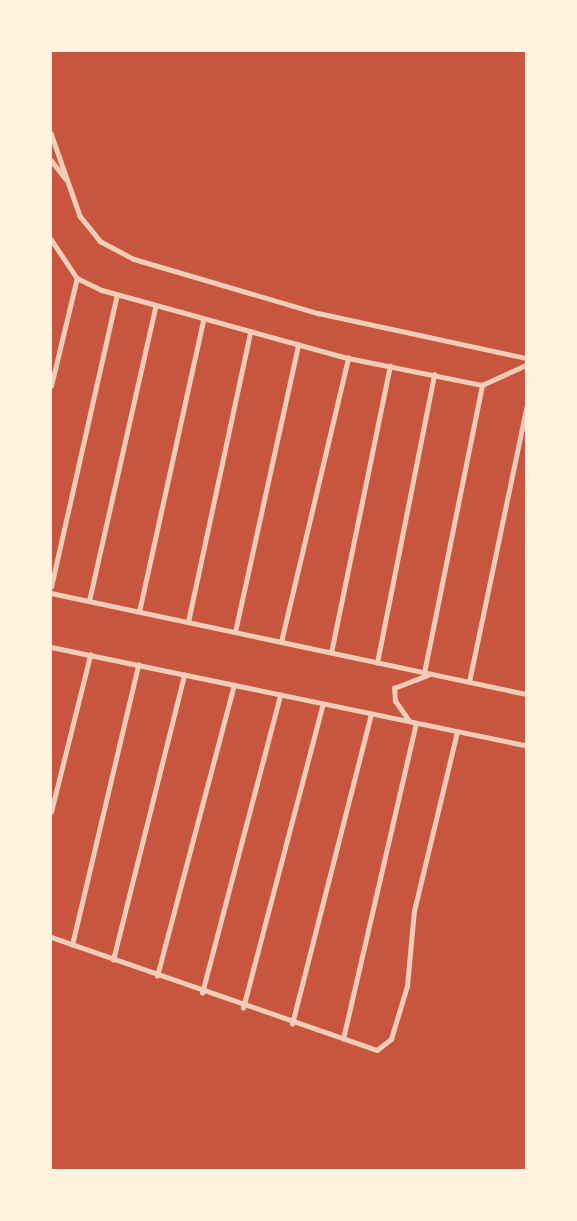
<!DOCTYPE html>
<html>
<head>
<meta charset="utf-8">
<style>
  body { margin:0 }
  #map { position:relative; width:577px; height:1221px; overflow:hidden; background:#c8553d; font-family:"Titillium Web",sans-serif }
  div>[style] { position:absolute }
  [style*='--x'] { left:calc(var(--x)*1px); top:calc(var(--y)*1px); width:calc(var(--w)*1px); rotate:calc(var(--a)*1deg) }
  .service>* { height:4.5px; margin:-2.25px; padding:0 2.25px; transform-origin:2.25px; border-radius:2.25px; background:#f1ccb7 }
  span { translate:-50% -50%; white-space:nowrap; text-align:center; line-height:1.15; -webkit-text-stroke:5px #fff3e0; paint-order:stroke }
  .frame { position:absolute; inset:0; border:52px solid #fff3e0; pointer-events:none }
</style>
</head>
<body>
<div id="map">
  <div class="service">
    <div style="--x:51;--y:133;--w:88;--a:70.7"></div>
    <div style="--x:80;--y:216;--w:32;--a:51"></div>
    <div style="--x:100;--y:241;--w:38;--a:28"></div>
    <div style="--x:134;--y:259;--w:192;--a:16.4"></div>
    <div style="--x:318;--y:313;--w:213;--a:12.2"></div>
    <div style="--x:51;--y:160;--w:23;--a:52"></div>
    <div style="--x:51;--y:239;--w:47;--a:56.3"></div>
    <div style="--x:77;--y:278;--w:28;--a:26"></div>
    <div style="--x:102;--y:290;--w:255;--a:15.5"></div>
    <div style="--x:348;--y:358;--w:137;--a:11.4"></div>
    <div style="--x:482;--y:385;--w:48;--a:-24.4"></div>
    <div style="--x:51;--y:386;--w:111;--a:-76.5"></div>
    <div style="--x:51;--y:587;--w:299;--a:-77.3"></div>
    <div style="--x:51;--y:593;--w:486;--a:12"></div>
    <div style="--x:89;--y:601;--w:301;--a:-77.3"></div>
    <div style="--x:139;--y:612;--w:299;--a:-77.6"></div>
    <div style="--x:188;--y:622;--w:297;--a:-77.9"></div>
    <div style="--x:235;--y:632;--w:294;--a:-77.6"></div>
    <div style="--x:281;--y:642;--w:292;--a:-76.7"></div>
    <div style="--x:51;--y:647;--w:485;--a:11.7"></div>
    <div style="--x:331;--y:653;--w:293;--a:-78.4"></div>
    <div style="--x:377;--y:663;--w:294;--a:-78.8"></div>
    <div style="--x:424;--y:673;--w:294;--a:-78.6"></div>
    <div style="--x:469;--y:682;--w:280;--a:-78.2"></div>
    <div style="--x:409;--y:721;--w:24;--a:-125"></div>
    <div style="--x:395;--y:701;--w:13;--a:-94"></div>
    <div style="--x:394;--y:688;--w:36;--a:-21"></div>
    <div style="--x:51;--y:812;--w:162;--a:-76"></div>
    <div style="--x:51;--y:937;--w:345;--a:19.1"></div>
    <div style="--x:377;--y:1050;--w:18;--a:-38"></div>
    <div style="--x:391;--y:1039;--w:55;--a:-73.2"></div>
    <div style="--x:407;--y:986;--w:75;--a:-84.7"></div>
    <div style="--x:414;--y:911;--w:184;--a:-76.5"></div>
    <div style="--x:72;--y:945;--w:288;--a:-76.7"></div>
    <div style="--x:113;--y:960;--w:294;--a:-76"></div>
    <div style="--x:157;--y:976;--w:301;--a:-75.2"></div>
    <div style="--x:202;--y:993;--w:308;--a:-75.3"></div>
    <div style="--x:243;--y:1008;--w:314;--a:-75.3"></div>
    <div style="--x:292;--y:1024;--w:320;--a:-75.7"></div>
    <div style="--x:343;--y:1039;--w:324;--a:-77"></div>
  </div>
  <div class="frame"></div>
</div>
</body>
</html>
